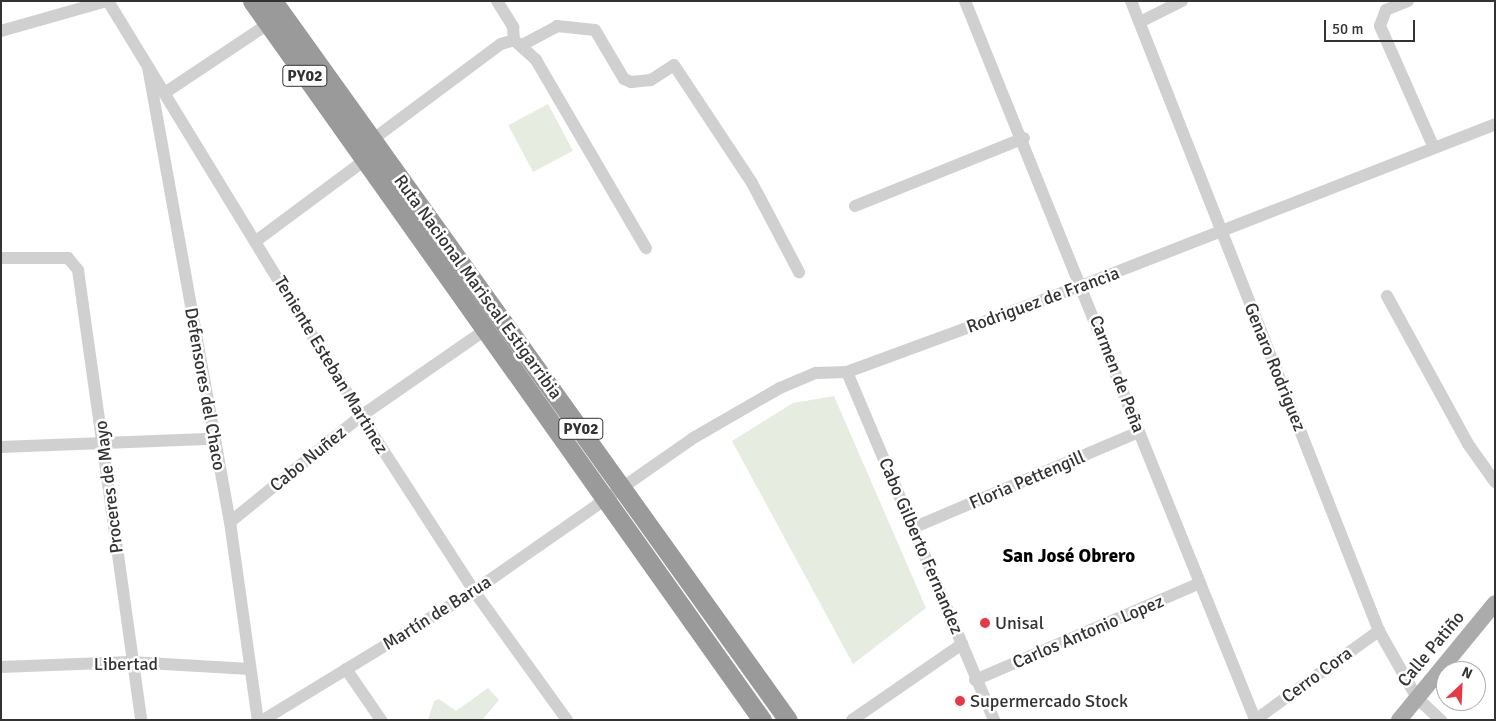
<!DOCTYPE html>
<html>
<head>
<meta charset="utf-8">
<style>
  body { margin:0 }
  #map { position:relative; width:1496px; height:721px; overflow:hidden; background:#fff; font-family:Signika,sans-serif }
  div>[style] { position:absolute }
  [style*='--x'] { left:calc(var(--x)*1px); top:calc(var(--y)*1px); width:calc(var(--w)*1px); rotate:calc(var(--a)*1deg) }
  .green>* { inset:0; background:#e6ecdf; transform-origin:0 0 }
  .minor>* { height:12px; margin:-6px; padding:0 6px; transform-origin:6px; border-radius:6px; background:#d0d0d0 }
  .major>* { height:16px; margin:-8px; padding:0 8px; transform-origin:8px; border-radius:8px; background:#ababab }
  .highway>* { height:19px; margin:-9.5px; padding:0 9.5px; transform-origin:9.5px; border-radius:9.5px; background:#9a9a9a }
  .dots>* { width:14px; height:14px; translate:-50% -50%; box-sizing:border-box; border:2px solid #fff; border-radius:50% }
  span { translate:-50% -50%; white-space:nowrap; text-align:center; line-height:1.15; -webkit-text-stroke:5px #fff; paint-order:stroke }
  .shield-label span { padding:1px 4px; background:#fff; border:1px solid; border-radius:4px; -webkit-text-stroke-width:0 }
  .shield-label { font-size:16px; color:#333; font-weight:700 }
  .street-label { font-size:18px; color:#333 }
  .poi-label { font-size:18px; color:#333 }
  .left { translate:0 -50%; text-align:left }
  .neighbourhood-label { font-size:19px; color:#000; font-weight:700 }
  .frame { position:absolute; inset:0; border:2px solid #333; pointer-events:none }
  .north { position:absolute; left:1436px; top:661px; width:50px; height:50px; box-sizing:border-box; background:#fff; border:1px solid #adadad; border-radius:50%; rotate:25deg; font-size:14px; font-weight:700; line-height:20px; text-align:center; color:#333 }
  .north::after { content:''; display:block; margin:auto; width:18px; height:22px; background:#e63946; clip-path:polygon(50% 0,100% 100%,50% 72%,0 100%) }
  .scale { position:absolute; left:1324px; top:20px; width:91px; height:22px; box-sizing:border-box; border:2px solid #333; border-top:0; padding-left:6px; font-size:15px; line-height:18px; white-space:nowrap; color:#333; -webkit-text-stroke:4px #fff; paint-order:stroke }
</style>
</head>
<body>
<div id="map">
  <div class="green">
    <div style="left:548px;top:104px;width:53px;height:45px;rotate:62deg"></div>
    <div style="clip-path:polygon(834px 396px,926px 608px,853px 664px,732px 441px,793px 403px)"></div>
    <div style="clip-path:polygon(488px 688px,499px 700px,482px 720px,428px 720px,434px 701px,439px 699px,456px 711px)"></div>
  </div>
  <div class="minor">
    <div style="--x:108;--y:1;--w:486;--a:58.6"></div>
    <div style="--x:361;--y:416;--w:208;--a:57.1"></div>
    <div style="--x:474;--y:591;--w:159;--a:54.2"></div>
    <div style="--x:497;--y:1;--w:31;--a:58"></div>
    <div style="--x:513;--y:27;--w:13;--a:86"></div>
    <div style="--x:965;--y:1;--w:774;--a:68.01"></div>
    <div style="--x:1131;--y:1;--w:677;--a:68.51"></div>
    <div style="--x:1379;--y:631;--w:77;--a:60.4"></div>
    <div style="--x:1417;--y:698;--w:33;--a:43"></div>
    <div style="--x:1408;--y:1;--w:24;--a:158"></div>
    <div style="--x:1386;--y:10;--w:17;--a:111"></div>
    <div style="--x:1380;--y:26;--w:133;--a:66.1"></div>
    <div style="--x:1140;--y:22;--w:47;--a:-26.6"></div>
    <div style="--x:1;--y:31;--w:109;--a:-15.9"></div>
    <div style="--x:522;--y:45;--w:40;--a:-28"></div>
    <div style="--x:557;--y:26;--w:38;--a:6"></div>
    <div style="--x:595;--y:30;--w:57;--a:59.4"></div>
    <div style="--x:624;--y:79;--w:8;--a:23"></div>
    <div style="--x:631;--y:82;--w:20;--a:-6"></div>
    <div style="--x:651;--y:80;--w:27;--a:-33"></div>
    <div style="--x:674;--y:65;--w:141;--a:56.5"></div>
    <div style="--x:752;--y:183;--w:101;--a:62.2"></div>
    <div style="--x:148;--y:67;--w:462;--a:79.8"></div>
    <div style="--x:230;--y:522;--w:200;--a:82"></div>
    <div style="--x:166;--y:92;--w:123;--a:-33.7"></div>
    <div style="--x:372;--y:140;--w:161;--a:-36.7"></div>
    <div style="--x:501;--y:44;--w:14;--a:-17"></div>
    <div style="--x:514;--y:40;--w:30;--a:42"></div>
    <div style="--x:536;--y:60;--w:218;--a:59.7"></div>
    <div style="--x:855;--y:206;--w:182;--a:-21.9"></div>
    <div style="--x:256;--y:241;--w:136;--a:-36.6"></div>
    <div style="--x:1;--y:258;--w:67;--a:0"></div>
    <div style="--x:68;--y:258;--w:16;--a:50"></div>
    <div style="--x:78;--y:270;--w:454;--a:82"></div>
    <div style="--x:1387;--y:296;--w:169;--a:61.3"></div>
    <div style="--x:1468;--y:444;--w:47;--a:54.6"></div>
    <div style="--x:847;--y:372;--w:378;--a:67.1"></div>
    <div style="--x:1;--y:447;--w:212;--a:-2.2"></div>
    <div style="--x:230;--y:522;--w:169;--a:-39"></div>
    <div style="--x:361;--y:416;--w:151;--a:-34.7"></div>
    <div style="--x:915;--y:527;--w:243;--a:-23"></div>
    <div style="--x:1;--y:667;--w:129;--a:-2.2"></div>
    <div style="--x:130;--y:662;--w:120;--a:3.3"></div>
    <div style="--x:346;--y:669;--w:62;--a:55.5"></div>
    <div style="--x:975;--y:680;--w:245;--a:-23.3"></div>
    <div style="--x:263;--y:720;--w:247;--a:-31.4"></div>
    <div style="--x:474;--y:591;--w:269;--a:-34.9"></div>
    <div style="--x:695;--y:437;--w:98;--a:-30"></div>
    <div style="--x:780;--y:388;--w:39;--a:-23"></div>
    <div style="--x:816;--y:373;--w:31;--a:-2"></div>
    <div style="--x:847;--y:372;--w:252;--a:-20.2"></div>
    <div style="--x:1083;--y:285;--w:442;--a:-21.3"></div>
    <div style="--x:852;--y:720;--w:134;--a:-34.6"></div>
    <div style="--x:1255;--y:720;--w:153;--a:-35.7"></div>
  </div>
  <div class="major">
    <div style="--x:1399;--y:720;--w:151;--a:-50.6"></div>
  </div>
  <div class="highway">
    <div style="--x:252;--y:1;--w:882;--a:54.65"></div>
    <div style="--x:273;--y:1;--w:884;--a:54.39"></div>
  </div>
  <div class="dots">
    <div style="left:985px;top:623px;background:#e63946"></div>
    <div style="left:960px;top:701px;background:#e63946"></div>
  </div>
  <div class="shield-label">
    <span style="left:305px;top:76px">PY02</span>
    <span style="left:581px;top:429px">PY02</span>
  </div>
  <div class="street-label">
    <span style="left:478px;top:287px;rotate:54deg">Ruta Nacional Mariscal Estigarribia</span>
    <span style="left:1043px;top:300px;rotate:-20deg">Rodriguez de Francia</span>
    <span style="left:331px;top:365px;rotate:59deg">Teniente Esteban Martinez</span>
    <span style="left:1275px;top:367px;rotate:68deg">Genaro Rodriguez</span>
    <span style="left:1117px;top:374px;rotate:69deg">Carmen de Peña</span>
    <span style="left:205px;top:389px;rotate:80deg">Defensores del Chaco</span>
    <span style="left:308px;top:459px;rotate:-39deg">Cabo Nuñez</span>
    <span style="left:1027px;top:480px;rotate:-23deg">Floria Pettengill</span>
    <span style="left:109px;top:487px;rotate:-97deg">Proceres de Mayo</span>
    <span style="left:921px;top:546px;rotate:67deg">Cabo Gilberto Fernandez</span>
    <span style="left:437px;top:613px;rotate:-32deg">Martín de Barua</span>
    <span style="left:1088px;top:632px;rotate:-23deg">Carlos Antonio Lopez</span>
    <span style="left:1431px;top:649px;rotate:-50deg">Calle Patiño</span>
    <span style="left:126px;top:664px">Libertad</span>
    <span style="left:1317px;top:675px;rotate:-36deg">Cerro Cora</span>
  </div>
  <div class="poi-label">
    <span class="left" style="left:995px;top:623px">Unisal</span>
    <span class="left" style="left:970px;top:701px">Supermercado Stock</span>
  </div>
  <div class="neighbourhood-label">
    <span style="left:1069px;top:557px">San José Obrero</span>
  </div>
  <div class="frame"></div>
  <div class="north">N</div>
  <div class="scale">50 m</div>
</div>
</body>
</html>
